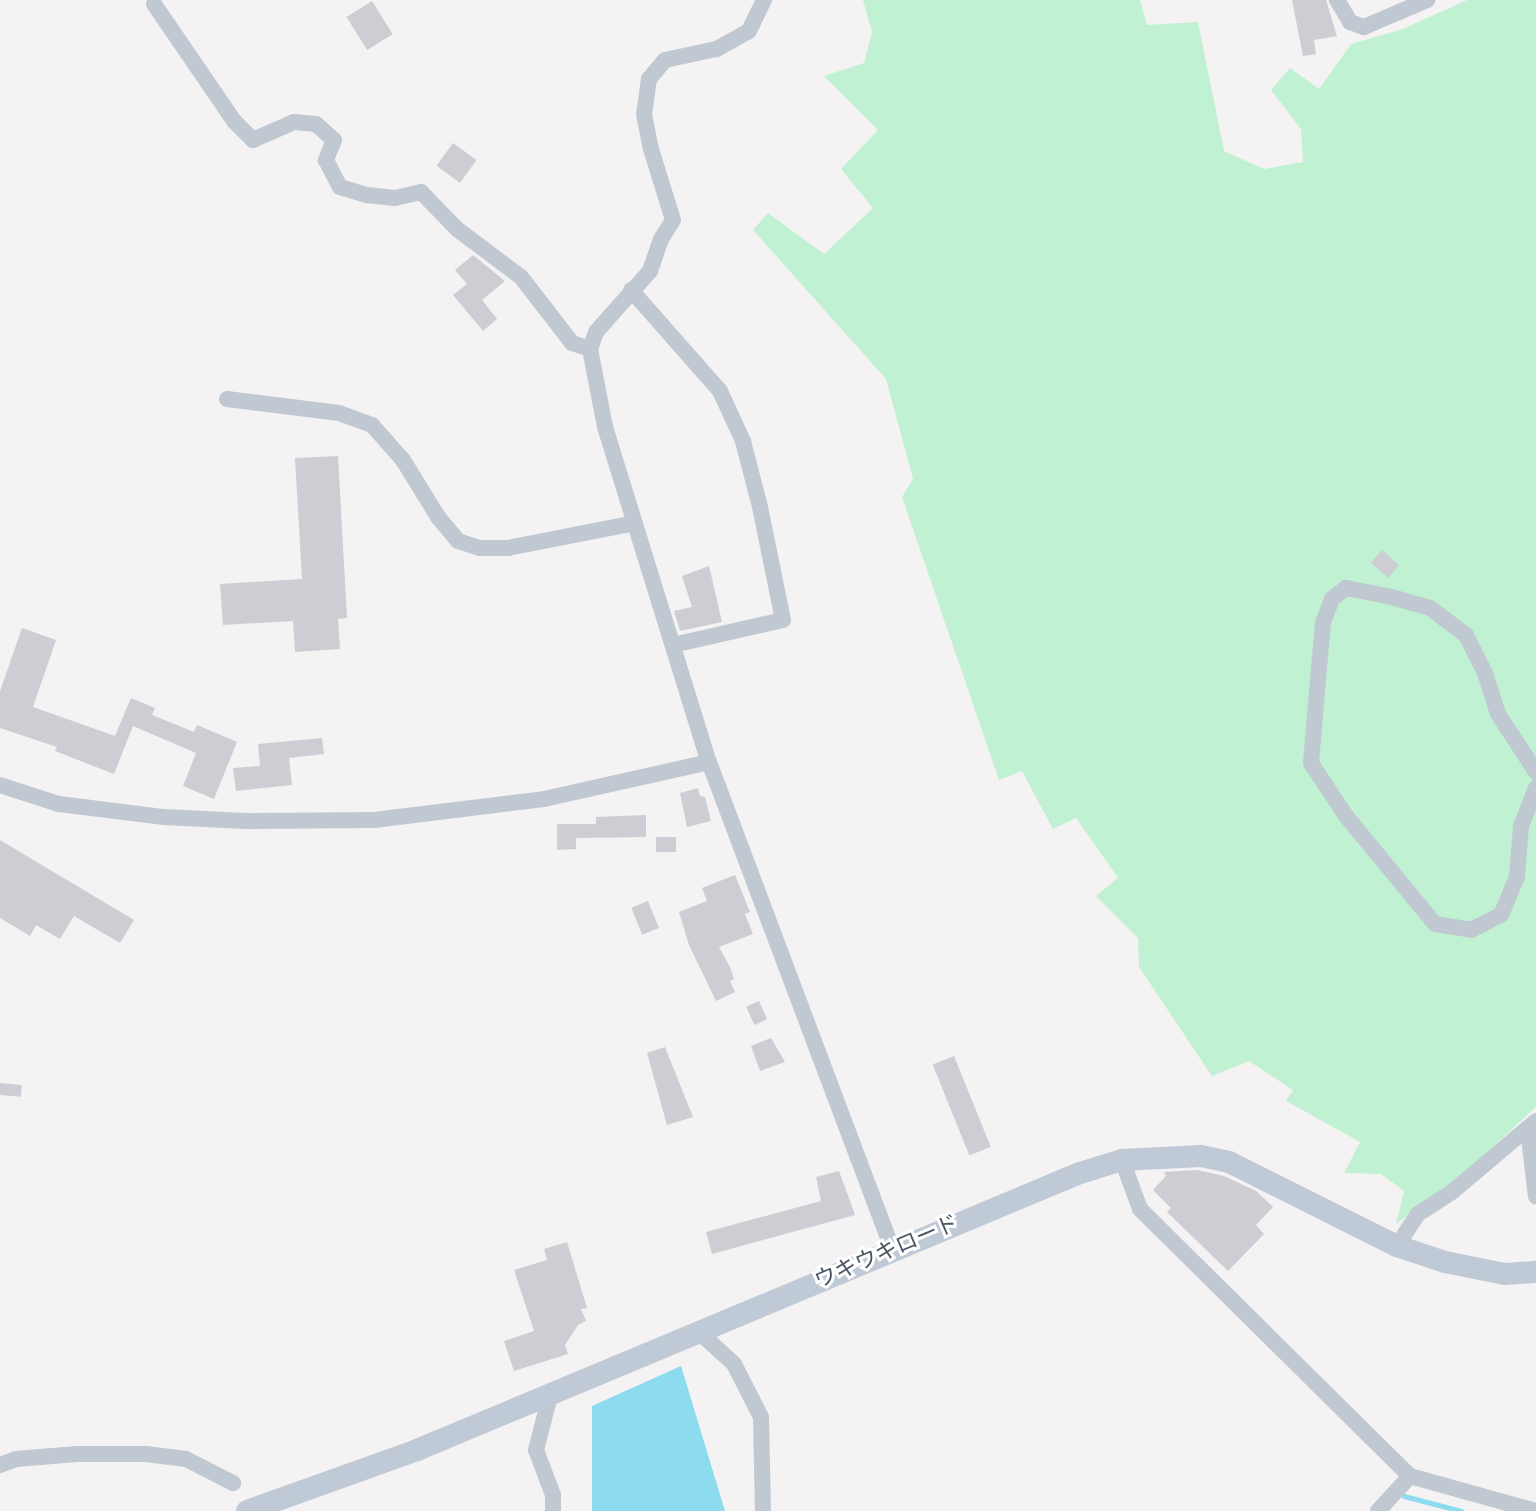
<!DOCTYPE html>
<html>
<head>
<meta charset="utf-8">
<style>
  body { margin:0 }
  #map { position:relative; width:1536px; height:1511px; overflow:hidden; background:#f4f2f2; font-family:Overpass,"Noto Sans JP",sans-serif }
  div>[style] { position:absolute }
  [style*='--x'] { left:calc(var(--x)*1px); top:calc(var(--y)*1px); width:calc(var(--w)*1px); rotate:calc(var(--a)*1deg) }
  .green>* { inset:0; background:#c1f1d3 }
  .water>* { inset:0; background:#8ddbef }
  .stream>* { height:5px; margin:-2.5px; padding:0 2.5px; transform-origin:2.5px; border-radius:2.5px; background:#8ddbef }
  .building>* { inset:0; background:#ccced4; transform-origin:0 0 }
  .street>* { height:16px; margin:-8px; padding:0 8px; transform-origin:8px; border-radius:8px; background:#c0c9d1 }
  .secondary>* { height:22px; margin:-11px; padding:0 11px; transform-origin:11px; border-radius:11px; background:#c0cad6 }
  span { translate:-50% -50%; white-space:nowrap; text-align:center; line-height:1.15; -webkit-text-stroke:6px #fff; paint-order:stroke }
  .street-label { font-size:22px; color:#495560 }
</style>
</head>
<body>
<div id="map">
  <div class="green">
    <div style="clip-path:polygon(863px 0,1140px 0,1147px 25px,1198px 22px,1224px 151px,1264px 169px,1303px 162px,1301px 129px,1271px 90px,1290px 68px,1319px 89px,1351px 44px,1403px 29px,1467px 0,1536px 0,1536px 1107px,1469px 1169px,1396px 1224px,1404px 1191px,1381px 1174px,1344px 1173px,1360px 1142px,1286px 1101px,1293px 1090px,1249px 1061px,1212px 1076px,1139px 967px,1138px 938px,1096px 896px,1118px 878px,1076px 818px,1053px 829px,1022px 771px,999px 780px,902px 497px,913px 479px,886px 379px,753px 230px,768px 213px,824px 254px,873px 208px,841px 169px,878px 130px,824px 76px,864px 63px,872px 32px)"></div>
  </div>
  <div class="water">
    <div style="clip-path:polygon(681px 1366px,725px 1511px,592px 1511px,592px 1406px)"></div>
  </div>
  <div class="stream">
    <div style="--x:1404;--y:1496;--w:59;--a:14.7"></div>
  </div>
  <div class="building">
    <div style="clip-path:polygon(1292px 0,1326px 0,1337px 36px,1314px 40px,1316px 54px,1303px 56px)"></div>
    <div style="left:372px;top:1px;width:39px;height:30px;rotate:58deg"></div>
    <div style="left:453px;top:143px;width:29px;height:28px;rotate:36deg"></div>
    <div style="clip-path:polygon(473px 255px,505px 281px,482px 300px,497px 319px,483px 331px,453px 295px,467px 284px,455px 270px)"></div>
    <div style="clip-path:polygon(338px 456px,347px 618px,338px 619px,340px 649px,295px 652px,293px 621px,223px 625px,220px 584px,302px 579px,295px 458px)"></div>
    <div style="left:1382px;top:550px;width:23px;height:17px;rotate:41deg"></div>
    <div style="clip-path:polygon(709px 566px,722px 622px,680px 631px,674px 611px,692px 607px,682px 576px)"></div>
    <div style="clip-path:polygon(22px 628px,56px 640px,33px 707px,115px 736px,131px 698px,155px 708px,152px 715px,194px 732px,197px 725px,237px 742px,214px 799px,183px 786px,196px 753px,133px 726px,114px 774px,55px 751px,57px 747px,0 728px,0 691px)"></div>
    <div style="clip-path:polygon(322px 738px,324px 754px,289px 758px,292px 785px,236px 791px,233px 768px,260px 766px,258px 744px)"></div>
    <div style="clip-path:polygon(698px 788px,700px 796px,705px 797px,711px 821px,687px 827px,680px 793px)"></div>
    <div style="clip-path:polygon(646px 815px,646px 837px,576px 838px,576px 849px,557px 850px,557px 824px,596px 824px,596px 817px)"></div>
    <div style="left:656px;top:837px;width:20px;height:15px"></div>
    <div style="clip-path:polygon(0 840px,134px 920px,120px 943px,74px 916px,60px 939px,36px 925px,30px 936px,0 918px)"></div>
    <div style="clip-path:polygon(735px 875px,750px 912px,745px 914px,753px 934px,719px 947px,730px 967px,734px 979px,730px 981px,735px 992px,716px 1001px,689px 945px,679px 912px,707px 901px,702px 888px)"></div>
    <div style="left:648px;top:901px;width:29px;height:18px;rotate:68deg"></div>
    <div style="left:759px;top:1001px;width:20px;height:14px;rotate:66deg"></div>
    <div style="clip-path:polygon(771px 1038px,785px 1062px,760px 1071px,751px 1046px)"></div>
    <div style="clip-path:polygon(665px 1047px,693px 1117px,667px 1125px,647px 1053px)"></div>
    <div style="left:954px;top:1056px;width:98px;height:23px;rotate:68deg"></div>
    <div style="left:0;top:1083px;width:22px;height:12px;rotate:5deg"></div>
    <div style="clip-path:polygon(1197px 1170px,1224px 1176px,1256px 1191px,1273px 1207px,1256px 1225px,1264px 1234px,1228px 1271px,1167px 1212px,1171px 1208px,1153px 1190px,1166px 1176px,1164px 1172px)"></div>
    <div style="clip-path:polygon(839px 1171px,855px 1215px,712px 1254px,706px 1232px,821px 1201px,816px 1177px)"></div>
    <div style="clip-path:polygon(567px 1242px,587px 1308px,581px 1309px,586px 1321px,578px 1325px,565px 1345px,568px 1354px,514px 1371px,504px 1341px,534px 1331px,514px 1270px,547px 1260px,544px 1249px)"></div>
  </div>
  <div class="street">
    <div style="--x:764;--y:0;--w:34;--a:116"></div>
    <div style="--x:749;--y:31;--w:38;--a:151"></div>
    <div style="--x:716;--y:49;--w:52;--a:167.8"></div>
    <div style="--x:665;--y:60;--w:25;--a:130"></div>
    <div style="--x:649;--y:79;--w:35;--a:98"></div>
    <div style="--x:644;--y:114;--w:36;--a:79"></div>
    <div style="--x:651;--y:149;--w:74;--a:72.8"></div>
    <div style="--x:673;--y:220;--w:22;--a:122"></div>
    <div style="--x:661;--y:239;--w:34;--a:109"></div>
    <div style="--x:650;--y:271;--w:81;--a:131.5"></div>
    <div style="--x:596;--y:332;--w:18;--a:109"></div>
    <div style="--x:590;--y:349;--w:79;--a:79.1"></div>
    <div style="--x:605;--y:427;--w:351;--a:72.8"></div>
    <div style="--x:709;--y:762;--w:522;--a:69.38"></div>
    <div style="--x:1337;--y:0;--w:26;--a:59"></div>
    <div style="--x:1350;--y:22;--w:15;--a:20"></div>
    <div style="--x:1364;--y:27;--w:69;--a:-23.2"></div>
    <div style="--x:154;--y:4;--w:142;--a:55.6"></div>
    <div style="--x:234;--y:121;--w:27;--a:45"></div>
    <div style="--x:253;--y:140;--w:45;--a:-23.7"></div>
    <div style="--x:294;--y:122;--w:22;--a:5"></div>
    <div style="--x:316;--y:124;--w:24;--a:42"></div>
    <div style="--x:334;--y:140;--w:22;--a:112"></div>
    <div style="--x:326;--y:160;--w:30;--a:63"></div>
    <div style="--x:340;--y:187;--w:28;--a:17"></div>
    <div style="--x:367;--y:195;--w:28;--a:6"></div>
    <div style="--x:395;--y:198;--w:27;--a:-13"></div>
    <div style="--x:421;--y:192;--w:52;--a:45.8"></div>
    <div style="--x:457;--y:229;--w:80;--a:36.9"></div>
    <div style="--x:521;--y:277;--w:83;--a:52.3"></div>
    <div style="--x:572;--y:343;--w:19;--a:18"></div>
    <div style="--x:631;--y:290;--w:135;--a:48.6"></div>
    <div style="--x:720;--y:391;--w:55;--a:65.3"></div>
    <div style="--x:743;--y:441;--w:68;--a:75.6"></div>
    <div style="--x:760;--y:507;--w:115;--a:78.5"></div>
    <div style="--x:783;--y:620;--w:113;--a:167.2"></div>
    <div style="--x:227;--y:399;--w:113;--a:7.1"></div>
    <div style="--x:339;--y:413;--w:35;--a:20"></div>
    <div style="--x:372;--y:425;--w:47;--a:48.5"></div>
    <div style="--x:403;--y:460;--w:67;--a:58.4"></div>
    <div style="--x:438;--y:517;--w:31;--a:50"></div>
    <div style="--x:458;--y:541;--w:23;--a:18"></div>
    <div style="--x:480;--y:548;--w:28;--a:0"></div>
    <div style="--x:508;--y:548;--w:129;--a:-11.1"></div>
    <div style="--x:1536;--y:772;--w:69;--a:-123.2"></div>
    <div style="--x:1498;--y:714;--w:43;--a:-107.6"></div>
    <div style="--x:1485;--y:673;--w:42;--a:-116.6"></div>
    <div style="--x:1466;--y:635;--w:45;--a:-143.1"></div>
    <div style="--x:1430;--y:608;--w:40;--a:-164"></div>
    <div style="--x:1392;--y:597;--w:47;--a:-168.9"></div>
    <div style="--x:1346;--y:588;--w:18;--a:142"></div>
    <div style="--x:1332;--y:599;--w:25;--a:111"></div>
    <div style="--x:1323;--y:622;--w:142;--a:94.9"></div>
    <div style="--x:1311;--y:763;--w:64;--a:56.6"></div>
    <div style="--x:1346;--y:816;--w:140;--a:50.5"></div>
    <div style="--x:1435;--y:924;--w:36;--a:9"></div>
    <div style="--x:1471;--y:930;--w:34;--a:-27"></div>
    <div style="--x:1501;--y:915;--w:41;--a:-67.2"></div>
    <div style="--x:1517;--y:877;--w:51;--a:-85.5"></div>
    <div style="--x:1521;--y:826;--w:41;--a:-68.5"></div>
    <div style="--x:0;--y:785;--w:62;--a:17.9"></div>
    <div style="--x:59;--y:804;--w:106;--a:7.1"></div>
    <div style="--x:164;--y:817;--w:81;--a:2.8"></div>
    <div style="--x:245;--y:821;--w:129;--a:-0.4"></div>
    <div style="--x:374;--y:820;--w:171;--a:-7"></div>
    <div style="--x:544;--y:799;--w:169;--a:-12.6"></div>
    <div style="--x:1528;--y:1129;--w:68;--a:83.3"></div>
    <div style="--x:1122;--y:1160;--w:52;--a:69.8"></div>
    <div style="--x:1140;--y:1209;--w:380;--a:44.7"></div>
    <div style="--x:1410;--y:1476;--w:130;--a:15.6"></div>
    <div style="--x:1397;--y:1246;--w:38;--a:-57"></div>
    <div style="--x:1418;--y:1214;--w:40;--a:-32.9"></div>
    <div style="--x:1452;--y:1192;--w:110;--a:-40.2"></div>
    <div style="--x:699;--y:1332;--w:47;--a:42.4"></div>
    <div style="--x:734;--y:1364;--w:59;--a:63"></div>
    <div style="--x:761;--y:1417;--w:94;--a:88.8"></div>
    <div style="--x:551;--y:1392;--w:60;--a:104.5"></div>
    <div style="--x:536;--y:1450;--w:48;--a:69.3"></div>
    <div style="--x:553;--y:1495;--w:16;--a:90"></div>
    <div style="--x:0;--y:1465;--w:17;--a:-21"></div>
    <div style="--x:16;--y:1459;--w:61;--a:-4.7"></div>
    <div style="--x:77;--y:1454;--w:69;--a:0"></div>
    <div style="--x:146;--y:1454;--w:40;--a:7.1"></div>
    <div style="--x:186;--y:1459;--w:53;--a:27.1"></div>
    <div style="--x:1378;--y:1511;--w:47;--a:-47.6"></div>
  </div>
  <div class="secondary">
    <div style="--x:247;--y:1511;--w:181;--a:-19.7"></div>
    <div style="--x:417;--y:1450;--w:719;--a:-22.68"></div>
    <div style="--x:1080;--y:1173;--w:44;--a:-17.2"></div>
    <div style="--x:1122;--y:1160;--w:79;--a:-2.9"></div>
    <div style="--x:1201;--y:1156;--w:29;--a:12"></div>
    <div style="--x:1229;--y:1162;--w:188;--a:26.6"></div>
    <div style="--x:1397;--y:1246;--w:51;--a:18.4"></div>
    <div style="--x:1445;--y:1262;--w:61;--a:11.3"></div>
    <div style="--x:1505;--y:1274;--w:31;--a:-4"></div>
  </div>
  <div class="street-label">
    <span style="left:887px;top:1253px;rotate:-23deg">ウキウキロード</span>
  </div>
</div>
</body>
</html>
